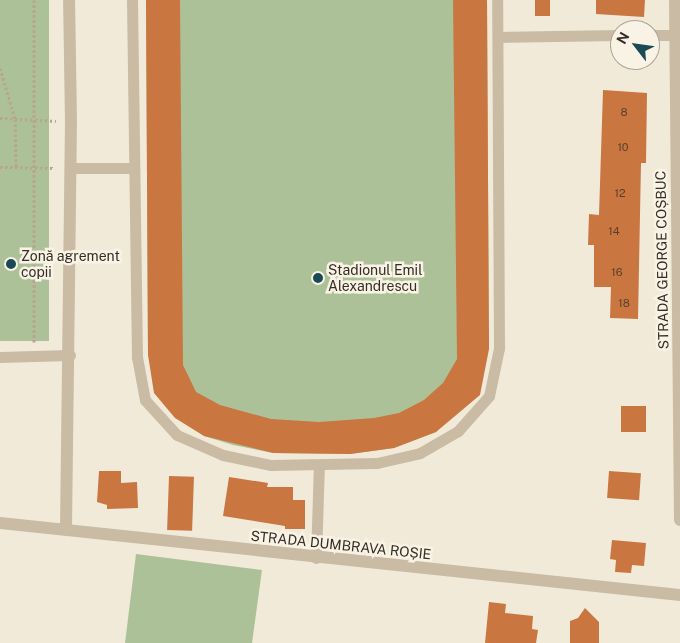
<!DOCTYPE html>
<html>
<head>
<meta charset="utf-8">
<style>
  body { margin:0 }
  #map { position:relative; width:680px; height:643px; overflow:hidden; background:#f2ead8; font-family:"Public Sans",sans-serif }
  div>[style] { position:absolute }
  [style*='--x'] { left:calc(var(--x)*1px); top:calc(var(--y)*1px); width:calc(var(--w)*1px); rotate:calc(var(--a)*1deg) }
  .green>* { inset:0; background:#adc198; transform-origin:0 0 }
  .building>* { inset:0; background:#c97640; transform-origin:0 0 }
  .path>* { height:3px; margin-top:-1.5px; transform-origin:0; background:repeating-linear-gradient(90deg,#b6a58f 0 2.5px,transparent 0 5px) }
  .service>* { height:11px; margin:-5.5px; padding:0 5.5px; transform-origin:5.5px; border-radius:5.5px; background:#cabba4 }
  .minor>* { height:12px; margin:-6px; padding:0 6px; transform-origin:6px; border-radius:6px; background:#cabba4 }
  .dots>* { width:14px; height:14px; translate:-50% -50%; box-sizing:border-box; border:2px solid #f9f3e5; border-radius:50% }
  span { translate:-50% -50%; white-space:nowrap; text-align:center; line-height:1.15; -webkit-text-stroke:5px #f9f3e5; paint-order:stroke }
  .number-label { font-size:11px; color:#5a3f2c }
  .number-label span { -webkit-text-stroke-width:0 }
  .poi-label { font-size:14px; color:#352d26 }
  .left { translate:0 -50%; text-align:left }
  .street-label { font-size:14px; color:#352d26 }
  .north { position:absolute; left:610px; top:20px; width:50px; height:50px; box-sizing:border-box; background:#f9f3e5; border:1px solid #aba499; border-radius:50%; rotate:300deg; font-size:14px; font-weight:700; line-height:20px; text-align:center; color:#352d26 }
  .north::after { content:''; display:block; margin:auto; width:18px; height:22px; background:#1b4a57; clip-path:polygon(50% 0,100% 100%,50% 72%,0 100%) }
</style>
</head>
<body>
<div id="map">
  <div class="green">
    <div style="left:0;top:0;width:49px;height:341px"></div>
    <div style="clip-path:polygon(146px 0,487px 0,489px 349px,436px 432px,394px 448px,350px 454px,273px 453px,233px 445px,204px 436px,148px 355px)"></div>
    <div style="clip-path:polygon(136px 554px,262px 570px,252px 643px,125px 643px)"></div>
  </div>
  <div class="building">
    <div style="clip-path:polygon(146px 0,180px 0,183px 365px,196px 392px,220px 405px,271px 419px,319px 422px,374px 418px,399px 413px,424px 400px,443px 383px,457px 359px,453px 0,487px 0,489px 349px,480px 395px,436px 432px,394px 448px,350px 454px,273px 453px,204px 436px,175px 418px,154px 393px,148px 355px)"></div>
    <div style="left:535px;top:0;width:15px;height:16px"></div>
    <div style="clip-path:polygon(596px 0,645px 0,644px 17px,596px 14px)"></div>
    <div style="clip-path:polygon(603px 90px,647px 93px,646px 163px,641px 163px,638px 319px,610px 318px,611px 287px,594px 287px,594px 245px,588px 245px,589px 214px,599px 215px)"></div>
    <div style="left:621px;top:406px;width:25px;height:26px"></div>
    <div style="clip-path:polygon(99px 471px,121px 471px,121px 483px,137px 482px,138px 508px,107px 509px,107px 505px,97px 502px)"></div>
    <div style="left:609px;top:471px;width:32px;height:27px;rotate:4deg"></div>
    <div style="left:169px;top:476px;width:25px;height:54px;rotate:2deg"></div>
    <div style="clip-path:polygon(229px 477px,268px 483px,267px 487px,293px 487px,293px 500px,305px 500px,305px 529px,285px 529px,285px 526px,223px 516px)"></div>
    <div style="clip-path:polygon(612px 540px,646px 543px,644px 566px,632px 565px,631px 573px,615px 572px,616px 560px,610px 559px)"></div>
    <div style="clip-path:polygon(489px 602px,506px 604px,505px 613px,533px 616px,532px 629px,538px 630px,536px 643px,485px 643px)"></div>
    <div style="clip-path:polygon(585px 608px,599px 622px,599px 643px,570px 643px,570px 621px,578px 618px)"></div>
  </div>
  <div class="path">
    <div style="--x:34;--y:0;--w:342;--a:90"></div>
    <div style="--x:0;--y:68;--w:53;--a:73.6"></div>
    <div style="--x:15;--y:119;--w:49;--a:88.8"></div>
    <div style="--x:0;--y:118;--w:56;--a:3.1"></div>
    <div style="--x:0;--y:167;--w:55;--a:1"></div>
  </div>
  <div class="service">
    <div style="--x:132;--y:0;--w:357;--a:89.2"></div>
    <div style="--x:137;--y:357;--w:44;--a:79.5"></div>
    <div style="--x:145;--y:400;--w:47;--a:47.6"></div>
    <div style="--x:177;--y:435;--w:50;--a:23.5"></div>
    <div style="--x:223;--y:455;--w:49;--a:11.8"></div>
    <div style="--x:271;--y:465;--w:106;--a:-1.1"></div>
    <div style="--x:377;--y:463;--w:44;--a:-13.1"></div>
    <div style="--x:420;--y:453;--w:44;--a:-30.1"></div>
    <div style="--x:458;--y:431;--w:47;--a:-48.5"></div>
    <div style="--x:489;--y:396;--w:49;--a:-78.2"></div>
    <div style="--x:499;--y:348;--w:348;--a:-90.3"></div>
    <div style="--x:650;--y:35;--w:25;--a:0"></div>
    <div style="--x:498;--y:37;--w:122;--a:-0.9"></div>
    <div style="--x:71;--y:168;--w:63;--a:0"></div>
    <div style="--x:0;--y:357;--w:70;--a:-1.6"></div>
    <div style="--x:316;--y:558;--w:93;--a:-88.2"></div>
  </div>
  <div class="minor">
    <div style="--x:675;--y:0;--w:520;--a:89.45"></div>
    <div style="--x:0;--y:523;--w:684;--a:6.04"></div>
    <div style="--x:66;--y:529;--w:407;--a:-89.3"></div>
    <div style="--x:71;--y:122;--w:122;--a:-90.9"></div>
  </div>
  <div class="dots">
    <div style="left:11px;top:264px;background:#1b4a57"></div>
    <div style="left:318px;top:278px;background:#1b4a57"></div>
  </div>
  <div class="number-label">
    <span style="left:624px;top:112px">8</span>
    <span style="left:623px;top:147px">10</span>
    <span style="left:620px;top:193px">12</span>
    <span style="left:614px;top:231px">14</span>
    <span style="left:617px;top:272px">16</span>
    <span style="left:624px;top:303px">18</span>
  </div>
  <div class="poi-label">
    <span class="left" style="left:21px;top:264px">Zonă agrement<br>copii</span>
    <span class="left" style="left:328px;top:278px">Stadionul Emil<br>Alexandrescu</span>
  </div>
  <div class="street-label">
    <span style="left:662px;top:260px;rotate:-91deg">STRADA GEORGE COȘBUC</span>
    <span style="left:341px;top:545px;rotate:6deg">STRADA DUMBRAVA ROȘIE</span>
  </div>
  <div class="north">N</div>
</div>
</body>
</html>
